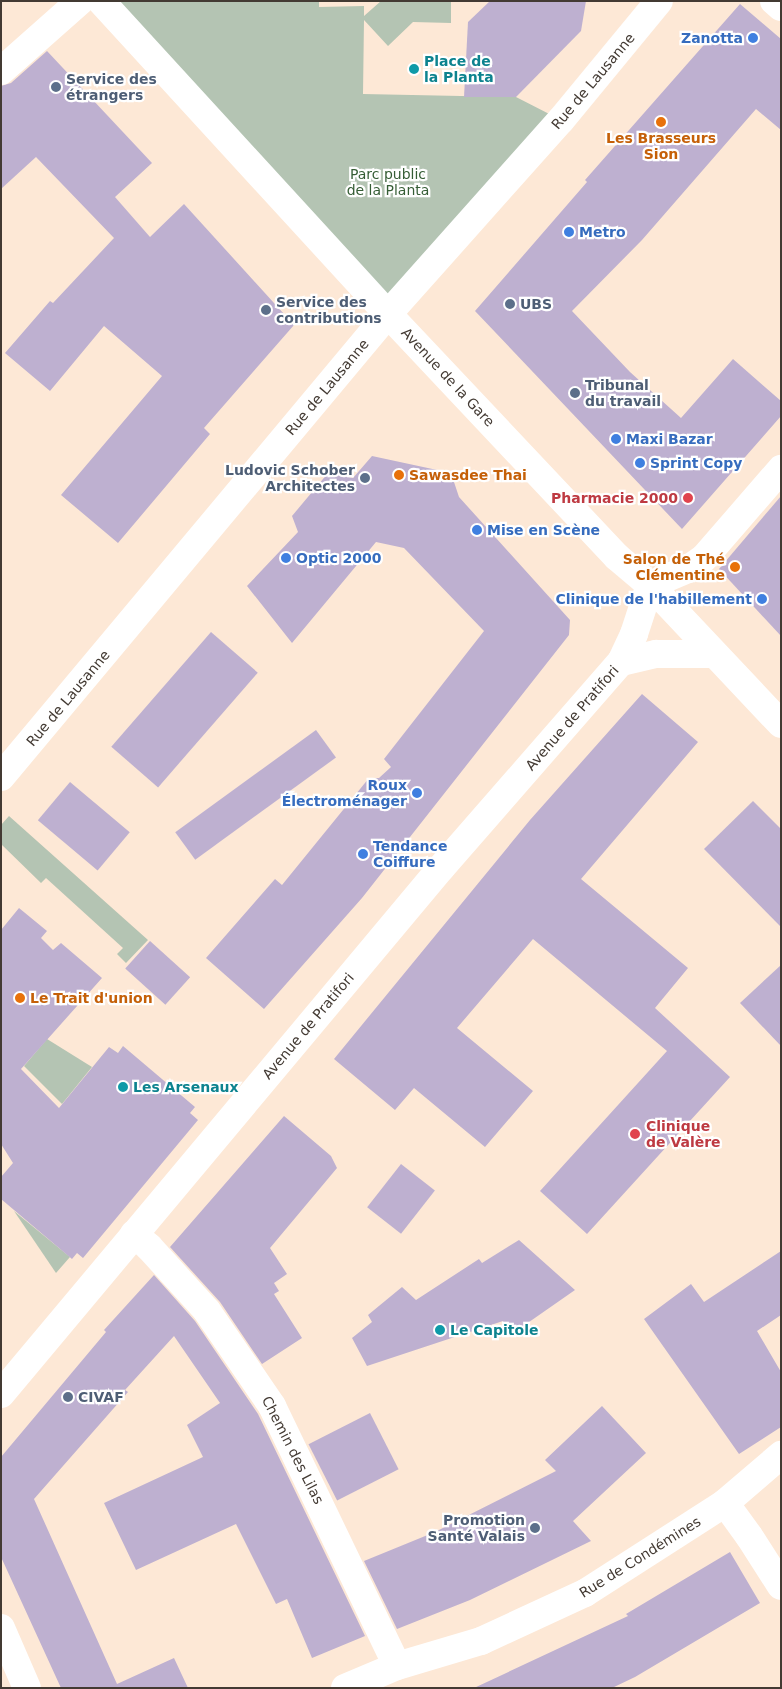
<!DOCTYPE html>
<html>
<head>
<meta charset="utf-8">
<style>
  body { margin:0 }
  #map { position:relative; width:782px; height:1689px; overflow:hidden; background:#fde8d6; font-family:"DejaVu Sans",sans-serif }
  div>[style] { position:absolute }
  [style*='--x'] { left:calc(var(--x)*1px); top:calc(var(--y)*1px); width:calc(var(--w)*1px); rotate:calc(var(--a)*1deg) }
  .green>* { inset:0; background:#b4c4b3 }
  .building>* { inset:0; background:#beb0d0; transform-origin:0 0 }
  .minor>* { height:28px; margin:-14px; padding:0 14px; transform-origin:14px; border-radius:14px; background:#fff }
  .dots>* { width:14px; height:14px; translate:-50% -50%; box-sizing:border-box; border:2px solid #fff; border-radius:50% }
  span { translate:-50% -50%; white-space:nowrap; text-align:center; line-height:1.15; -webkit-text-stroke:4.5px #fff; paint-order:stroke }
  .shop-label { font-size:14px; color:#366cbe; font-weight:700 }
  .right { translate:-100% -50%; text-align:right }
  .left { translate:0 -50%; text-align:left }
  .culture-label { font-size:14px; color:#0d838f; font-weight:700 }
  .service-label { font-size:14px; color:#4e5e75; font-weight:700 }
  .street-label { font-size:14px; color:#433a33 }
  .food-label { font-size:14px; color:#c56008; font-weight:700 }
  .park-label { font-size:14px; color:#355d35 }
  .health-label { font-size:14px; color:#be3a42; font-weight:700 }
  .frame { position:absolute; inset:0; border:2px solid #433a33; pointer-events:none }
</style>
</head>
<body>
<div id="map">
  <div class="green">
    <div style="clip-path:polygon(101px 1px,319px 1px,319px 7px,364px 6px,364px 16px,381px 1px,451px 1px,451px 23px,413px 22px,388px 46px,364px 20px,363px 94px,516px 97px,561px 120px,388px 314px)"></div>
    <div style="clip-path:polygon(9px 816px,148px 940px,126px 963px,117px 954px,123px 948px,46px 878px,41px 883px,1px 844px,1px 825px)"></div>
    <div style="clip-path:polygon(47px 1039px,92px 1067px,62px 1104px,24px 1066px)"></div>
    <div style="clip-path:polygon(14px 1211px,70px 1257px,56px 1273px)"></div>
  </div>
  <div class="building">
    <div style="clip-path:polygon(490px 1px,586px 1px,581px 31px,516px 97px,464px 97px,468px 22px)"></div>
    <div style="clip-path:polygon(740px 4px,781px 39px,781px 130px,756px 109px,642px 240px,572px 311px,630px 372px,681px 418px,733px 359px,781px 401px,781px 416px,682px 529px,475px 311px,587px 182px,585px 180px)"></div>
    <div style="clip-path:polygon(47px 51px,152px 163px,115px 197px,150px 237px,184px 204px,294px 325px,204px 428px,210px 434px,118px 543px,61px 495px,162px 376px,104px 326px,50px 391px,5px 353px,50px 301px,53px 303px,114px 238px,36px 157px,1px 189px,1px 86px,11px 83px)"></div>
    <div style="clip-path:polygon(372px 456px,451px 473px,459px 497px,570px 620px,569px 635px,362px 898px,264px 1009px,206px 958px,275px 879px,282px 885px,369px 778px,379px 778px,391px 767px,384px 759px,484px 631px,404px 548px,376px 542px,292px 643px,247px 586px,298px 532px,292px 516px,328px 473px,353px 478px)"></div>
    <div style="clip-path:polygon(781px 496px,781px 636px,719px 569px)"></div>
    <div style="left:211px;top:632px;width:62px;height:152px;rotate:41deg"></div>
    <div style="clip-path:polygon(642px 694px,698px 742px,581px 879px,688px 968px,655px 1008px,730px 1077px,587px 1234px,540px 1191px,667px 1051px,533px 939px,457px 1028px,533px 1091px,485px 1147px,414px 1088px,395px 1110px,334px 1059px,530px 820px)"></div>
    <div style="left:316px;top:730px;width:34px;height:174px;rotate:54deg"></div>
    <div style="left:70px;top:782px;width:78px;height:50px;rotate:40deg"></div>
    <div style="clip-path:polygon(753px 801px,781px 829px,781px 927px,704px 849px)"></div>
    <div style="clip-path:polygon(19px 908px,47px 931px,41px 938px,53px 950px,61px 943px,102px 978px,21px 1069px,59px 1108px,109px 1047px,118px 1053px,123px 1046px,195px 1107px,190px 1113px,198px 1120px,83px 1258px,77px 1253px,72px 1259px,1px 1199px,1px 1177px,13px 1163px,1px 1144px,1px 930px)"></div>
    <div style="left:150px;top:941px;width:54px;height:37px;rotate:42deg"></div>
    <div style="clip-path:polygon(781px 965px,781px 1046px,740px 1003px)"></div>
    <div style="clip-path:polygon(284px 1116px,331px 1156px,337px 1168px,270px 1248px,287px 1274px,274px 1283px,279px 1291px,274px 1294px,302px 1338px,262px 1364px,220px 1302px,170px 1247px)"></div>
    <div style="left:401px;top:1164px;width:43px;height:55px;rotate:38deg"></div>
    <div style="clip-path:polygon(519px 1240px,575px 1290px,509px 1336px,503px 1321px,367px 1366px,352px 1338px,372px 1322px,368px 1315px,402px 1287px,416px 1300px,479px 1259px,482px 1263px)"></div>
    <div style="clip-path:polygon(781px 1251px,781px 1315px,757px 1331px,781px 1372px,781px 1427px,739px 1454px,644px 1319px,691px 1284px,704px 1302px)"></div>
    <div style="clip-path:polygon(154px 1275px,195px 1321px,258px 1414px,365px 1636px,312px 1658px,287px 1599px,276px 1604px,236px 1524px,136px 1570px,104px 1503px,203px 1457px,187px 1425px,220px 1403px,174px 1336px,125px 1390px,128px 1392px,34px 1499px,117px 1684px,174px 1658px,188px 1688px,61px 1688px,1px 1557px,1px 1457px,106px 1332px,104px 1330px)"></div>
    <div style="clip-path:polygon(602px 1406px,646px 1453px,573px 1521px,591px 1541px,470px 1600px,397px 1629px,364px 1561px,435px 1532px,556px 1471px,545px 1460px)"></div>
    <div style="left:370px;top:1413px;width:63px;height:69px;rotate:63deg"></div>
    <div style="clip-path:polygon(730px 1552px,760px 1603px,635px 1677px,612px 1688px,474px 1688px,628px 1616px,626px 1614px)"></div>
  </div>
  <div class="minor">
    <div style="--x:101;--y:1;--w:425;--a:47.5"></div>
    <div style="--x:388;--y:314;--w:334;--a:46.7"></div>
    <div style="--x:617;--y:557;--w:43;--a:40.3"></div>
    <div style="--x:650;--y:585;--w:191;--a:46.7"></div>
    <div style="--x:774;--y:1;--w:9;--a:41"></div>
    <div style="--x:1;--y:71;--w:106;--a:-41.5"></div>
    <div style="--x:650;--y:585;--w:41;--a:-22.8"></div>
    <div style="--x:688;--y:569;--w:19;--a:-35"></div>
    <div style="--x:704;--y:558;--w:118;--a:-49.1"></div>
    <div style="--x:621;--y:662;--w:36;--a:-13"></div>
    <div style="--x:656;--y:654;--w:58;--a:0"></div>
    <div style="--x:1;--y:777;--w:603;--a:-50.11"></div>
    <div style="--x:388;--y:314;--w:260;--a:-48.3"></div>
    <div style="--x:561;--y:120;--w:154;--a:-50.5"></div>
    <div style="--x:134;--y:1234;--w:20;--a:41"></div>
    <div style="--x:149;--y:1247;--w:86;--a:47.8"></div>
    <div style="--x:207;--y:1311;--w:115;--a:55.6"></div>
    <div style="--x:272;--y:1406;--w:288;--a:64.3"></div>
    <div style="--x:1;--y:1394;--w:686;--a:-50.09"></div>
    <div style="--x:441;--y:868;--w:274;--a:-48.9"></div>
    <div style="--x:621;--y:662;--w:31;--a:-65"></div>
    <div style="--x:634;--y:634;--w:52;--a:-71.9"></div>
    <div style="--x:725;--y:1503;--w:41;--a:54"></div>
    <div style="--x:749;--y:1536;--w:59;--a:57.4"></div>
    <div style="--x:1;--y:1628;--w:65;--a:66.6"></div>
    <div style="--x:345;--y:1688;--w:56;--a:-22.9"></div>
    <div style="--x:397;--y:1666;--w:88;--a:-16.6"></div>
    <div style="--x:481;--y:1641;--w:115;--a:-24.8"></div>
    <div style="--x:585;--y:1593;--w:166;--a:-32.7"></div>
    <div style="--x:725;--y:1503;--w:74;--a:-40.6"></div>
  </div>
  <div class="dots">
    <div style="left:753px;top:38px;background:#3f7fe0"></div>
    <div style="left:414px;top:69px;background:#0f9aa8"></div>
    <div style="left:56px;top:87px;background:#5c6f8a"></div>
    <div style="left:661px;top:122px;background:#e8710a"></div>
    <div style="left:569px;top:232px;background:#3f7fe0"></div>
    <div style="left:510px;top:304px;background:#5c6f8a"></div>
    <div style="left:266px;top:310px;background:#5c6f8a"></div>
    <div style="left:575px;top:393px;background:#5c6f8a"></div>
    <div style="left:616px;top:439px;background:#3f7fe0"></div>
    <div style="left:640px;top:463px;background:#3f7fe0"></div>
    <div style="left:399px;top:475px;background:#e8710a"></div>
    <div style="left:365px;top:478px;background:#5c6f8a"></div>
    <div style="left:688px;top:498px;background:#e0444e"></div>
    <div style="left:477px;top:530px;background:#3f7fe0"></div>
    <div style="left:286px;top:558px;background:#3f7fe0"></div>
    <div style="left:735px;top:567px;background:#e8710a"></div>
    <div style="left:762px;top:599px;background:#3f7fe0"></div>
    <div style="left:417px;top:793px;background:#3f7fe0"></div>
    <div style="left:363px;top:854px;background:#3f7fe0"></div>
    <div style="left:20px;top:998px;background:#e8710a"></div>
    <div style="left:123px;top:1087px;background:#0f9aa8"></div>
    <div style="left:635px;top:1134px;background:#e0444e"></div>
    <div style="left:440px;top:1330px;background:#0f9aa8"></div>
    <div style="left:68px;top:1397px;background:#5c6f8a"></div>
    <div style="left:535px;top:1528px;background:#5c6f8a"></div>
  </div>
  <div class="shop-label">
    <span class="right" style="left:743px;top:38px">Zanotta</span>
    <span class="left" style="left:579px;top:232px">Metro</span>
    <span class="left" style="left:626px;top:439px">Maxi Bazar</span>
    <span class="left" style="left:650px;top:463px">Sprint Copy</span>
    <span class="left" style="left:487px;top:530px">Mise en Scène</span>
    <span class="left" style="left:296px;top:558px">Optic 2000</span>
    <span class="right" style="left:752px;top:599px">Clinique de l'habillement</span>
    <span class="right" style="left:407px;top:793px">Roux<br>Électroménager</span>
    <span class="left" style="left:373px;top:854px">Tendance<br>Coiffure</span>
  </div>
  <div class="culture-label">
    <span class="left" style="left:424px;top:69px">Place de<br>la Planta</span>
    <span class="left" style="left:133px;top:1087px">Les Arsenaux</span>
    <span class="left" style="left:450px;top:1330px">Le Capitole</span>
  </div>
  <div class="service-label">
    <span class="left" style="left:66px;top:87px">Service des<br>étrangers</span>
    <span class="left" style="left:276px;top:310px">Service des<br>contributions</span>
    <span class="left" style="left:520px;top:304px">UBS</span>
    <span class="left" style="left:585px;top:393px">Tribunal<br>du travail</span>
    <span class="right" style="left:355px;top:478px">Ludovic Schober<br>Architectes</span>
    <span class="left" style="left:78px;top:1397px">CIVAF</span>
    <span class="right" style="left:525px;top:1528px">Promotion<br>Santé Valais</span>
  </div>
  <div class="street-label">
    <span style="left:593px;top:81px;rotate:-50deg">Rue de Lausanne</span>
    <span style="left:448px;top:377px;rotate:47deg">Avenue de la Gare</span>
    <span style="left:327px;top:387px;rotate:-50deg">Rue de Lausanne</span>
    <span style="left:68px;top:698px;rotate:-50deg">Rue de Lausanne</span>
    <span style="left:572px;top:718px;rotate:-49deg">Avenue de Pratifori</span>
    <span style="left:308px;top:1026px;rotate:-50deg">Avenue de Pratifori</span>
    <span style="left:293px;top:1450px;rotate:63deg">Chemin des Lilas</span>
    <span style="left:640px;top:1557px;rotate:-32deg">Rue de Condémines</span>
  </div>
  <div class="food-label">
    <span style="left:661px;top:146px">Les Brasseurs<br>Sion</span>
    <span class="left" style="left:409px;top:475px">Sawasdee Thai</span>
    <span class="right" style="left:725px;top:567px">Salon de Thé<br>Clémentine</span>
    <span class="left" style="left:30px;top:998px">Le Trait d'union</span>
  </div>
  <div class="park-label">
    <span style="left:388px;top:182px">Parc public<br>de la Planta</span>
  </div>
  <div class="health-label">
    <span class="right" style="left:678px;top:498px">Pharmacie 2000</span>
    <span class="left" style="left:646px;top:1134px">Clinique<br>de Valère</span>
  </div>
  <div class="frame"></div>
</div>
</body>
</html>
